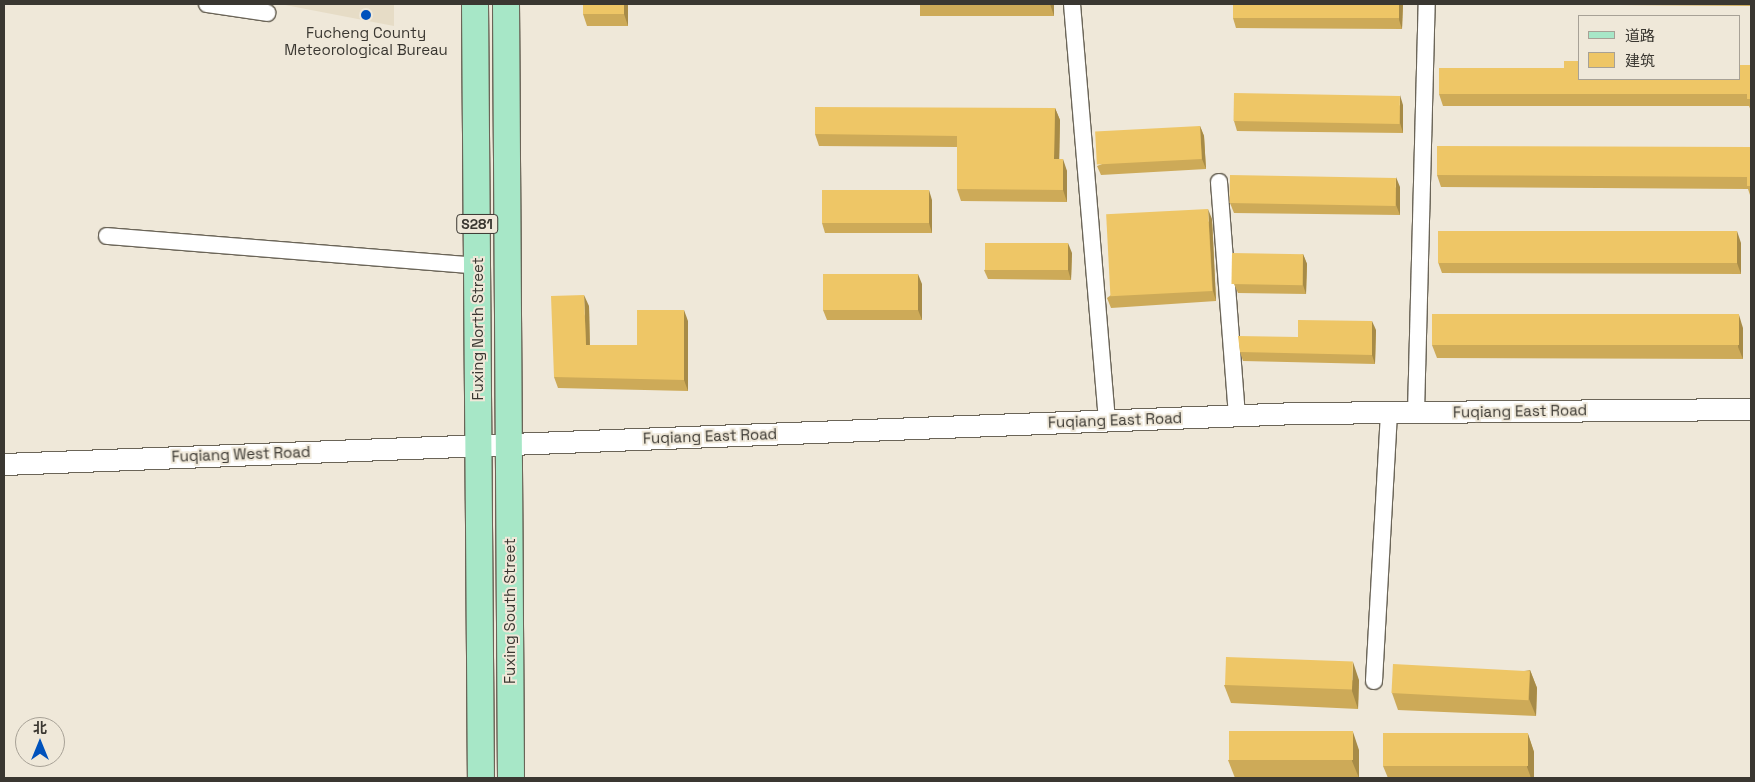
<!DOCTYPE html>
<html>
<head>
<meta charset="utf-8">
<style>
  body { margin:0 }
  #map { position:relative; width:1755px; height:782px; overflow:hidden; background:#efe8d9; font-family:"Space Grotesk","Noto Sans SC",sans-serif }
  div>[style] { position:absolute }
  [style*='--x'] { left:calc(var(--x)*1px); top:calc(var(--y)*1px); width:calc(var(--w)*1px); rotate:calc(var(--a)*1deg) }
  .built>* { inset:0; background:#e6dcc6 }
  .roads { filter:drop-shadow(1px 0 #6b6558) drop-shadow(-1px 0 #6b6558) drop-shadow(0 1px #6b6558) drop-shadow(0 -1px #6b6558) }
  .minor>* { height:16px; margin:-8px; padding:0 8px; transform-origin:8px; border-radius:8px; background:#fff }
  .tertiary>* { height:21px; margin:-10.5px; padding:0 10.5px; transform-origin:10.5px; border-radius:10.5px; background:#fff }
  .primary>* { height:26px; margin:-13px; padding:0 13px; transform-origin:13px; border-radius:13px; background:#a7e7c7 }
  .wall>* { inset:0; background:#cdaa58; transform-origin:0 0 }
  .shaded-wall>* { inset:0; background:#a78b47 }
  .building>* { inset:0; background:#eec666; transform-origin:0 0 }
  .dots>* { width:14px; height:14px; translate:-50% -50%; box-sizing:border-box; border:2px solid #efe8d9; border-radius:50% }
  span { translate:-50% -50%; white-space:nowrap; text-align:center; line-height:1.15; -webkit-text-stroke:4px #efe8d9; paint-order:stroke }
  .shield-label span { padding:1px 4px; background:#efe8d9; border:1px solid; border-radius:4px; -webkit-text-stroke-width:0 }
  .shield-label { font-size:14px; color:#3a3731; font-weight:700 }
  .poi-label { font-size:15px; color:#3a3731 }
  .street-label { font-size:15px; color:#3a3731 }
  .frame { position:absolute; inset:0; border:5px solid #3a3731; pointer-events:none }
  .legend { position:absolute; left:1578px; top:15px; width:162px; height:65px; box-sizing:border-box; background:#efe8d9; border:1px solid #a7a196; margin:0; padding:6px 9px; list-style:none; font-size:15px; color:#3a3731 }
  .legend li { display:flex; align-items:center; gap:10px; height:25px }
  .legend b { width:25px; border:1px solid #a7a196 }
  .north { position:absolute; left:15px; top:717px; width:50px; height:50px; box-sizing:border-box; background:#efe8d9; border:1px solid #a7a196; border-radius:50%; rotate:0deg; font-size:14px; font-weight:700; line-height:20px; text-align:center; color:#3a3731 }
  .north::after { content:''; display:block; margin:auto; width:18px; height:22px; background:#0052bc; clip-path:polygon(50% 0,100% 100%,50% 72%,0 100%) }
</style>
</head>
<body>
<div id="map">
  <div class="built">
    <div style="clip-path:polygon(280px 4px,394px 4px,394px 26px)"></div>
  </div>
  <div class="roads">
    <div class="minor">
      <div style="--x:207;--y:4;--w:61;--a:8.5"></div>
      <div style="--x:1072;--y:4;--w:418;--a:85.2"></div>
      <div style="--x:1219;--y:182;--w:234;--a:85.6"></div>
      <div style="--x:107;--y:236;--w:371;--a:4.6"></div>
      <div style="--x:1416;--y:412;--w:408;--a:-88.5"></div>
      <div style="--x:1374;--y:681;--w:269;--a:-86.8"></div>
    </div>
    <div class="tertiary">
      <div style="--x:4;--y:464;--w:1293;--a:-2.26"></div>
      <div style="--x:1296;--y:413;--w:455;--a:-0.5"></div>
    </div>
    <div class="primary">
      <div style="--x:475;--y:4;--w:774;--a:89.56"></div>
      <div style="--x:506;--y:4;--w:774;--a:89.63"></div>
    </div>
  </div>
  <div class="wall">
    <div style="clip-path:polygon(628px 4px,628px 26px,587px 26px,583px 14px)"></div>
    <div style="left:920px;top:4px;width:134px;height:12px"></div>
    <div style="clip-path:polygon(1403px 4px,1402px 29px,1236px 28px,1233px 18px)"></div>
    <div style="clip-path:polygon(1619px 4px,1751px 4px,1751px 6px,1620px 5px)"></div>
    <div style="clip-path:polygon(1751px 65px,1751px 111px,1749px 106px,1443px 106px,1439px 94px,1564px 68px)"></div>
    <div style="clip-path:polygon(1403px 105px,1403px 133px,1237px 131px,1234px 121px)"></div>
    <div style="clip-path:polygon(1055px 108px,1060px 120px,1059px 159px,1067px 171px,1067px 202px,961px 201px,957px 189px,957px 147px,819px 146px,815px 134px)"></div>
    <div style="clip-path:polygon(1200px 126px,1204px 136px,1206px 169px,1101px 175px,1097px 166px)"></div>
    <div style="clip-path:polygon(1751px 147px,1751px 198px,1748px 189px,1441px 187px,1437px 175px)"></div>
    <div style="clip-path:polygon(1400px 187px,1400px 215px,1234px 213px,1230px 203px)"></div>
    <div style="clip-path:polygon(932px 200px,932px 233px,825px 233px,822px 223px)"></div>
    <div style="clip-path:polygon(1212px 219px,1216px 301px,1111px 308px,1107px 298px)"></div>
    <div style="clip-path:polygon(1741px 243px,1741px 274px,1442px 273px,1438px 262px)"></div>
    <div style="clip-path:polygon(1072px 253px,1071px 280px,988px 279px,984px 270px)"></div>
    <div style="clip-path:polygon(1303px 254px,1307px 264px,1306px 294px,1238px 293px,1234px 284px)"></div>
    <div style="clip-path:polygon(922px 284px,922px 320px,827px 320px,823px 310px)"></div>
    <div style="clip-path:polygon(589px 306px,590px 345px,637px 345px,688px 321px,688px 391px,558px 388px,554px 377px)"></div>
    <div style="clip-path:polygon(1743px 328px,1743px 359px,1437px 358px,1432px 345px)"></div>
    <div style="clip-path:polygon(1376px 330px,1375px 364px,1243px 361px,1240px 352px,1298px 337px)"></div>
    <div style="clip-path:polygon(1530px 670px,1537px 688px,1536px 716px,1398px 710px,1392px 693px)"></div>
    <div style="clip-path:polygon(1359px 680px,1358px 709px,1231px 703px,1224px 685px)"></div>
    <div style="clip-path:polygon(1528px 734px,1534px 752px,1534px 778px,1388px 778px,1383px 766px)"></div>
    <div style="clip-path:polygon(1359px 750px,1359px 778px,1235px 778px,1228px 760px)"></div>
  </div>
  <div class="shaded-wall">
    <div style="clip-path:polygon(624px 4px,628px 4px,628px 26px,624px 14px)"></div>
    <div style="clip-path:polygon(1050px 4px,1054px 4px,1054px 16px)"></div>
    <div style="clip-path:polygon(1399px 4px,1403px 4px,1402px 29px,1399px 20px)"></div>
    <div style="clip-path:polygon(1400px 95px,1403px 105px,1403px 133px,1400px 123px)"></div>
    <div style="clip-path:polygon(1055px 108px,1060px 120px,1059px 171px,1054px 159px)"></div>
    <div style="clip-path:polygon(1200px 126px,1204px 136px,1206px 169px,1202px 159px)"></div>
    <div style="clip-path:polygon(1063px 159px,1067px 171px,1067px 202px,1063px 190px)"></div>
    <div style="clip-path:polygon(1396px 177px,1400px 187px,1400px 215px,1396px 205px)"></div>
    <div style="clip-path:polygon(929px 190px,932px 200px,932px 233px,929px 223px)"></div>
    <div style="clip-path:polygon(1208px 209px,1212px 219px,1216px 301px,1213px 291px)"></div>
    <div style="clip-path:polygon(1737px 231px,1741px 243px,1741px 274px,1737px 263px)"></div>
    <div style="clip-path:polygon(1068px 243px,1072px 253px,1071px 280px,1068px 270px)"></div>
    <div style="clip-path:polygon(1303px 254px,1307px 264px,1306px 294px,1303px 285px)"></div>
    <div style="clip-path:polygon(918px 274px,922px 284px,922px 320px,918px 310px)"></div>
    <div style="clip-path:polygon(584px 295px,589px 306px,590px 356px,586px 345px)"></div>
    <div style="clip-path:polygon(684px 310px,688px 321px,688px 391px,684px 380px)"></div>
    <div style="clip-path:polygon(1739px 315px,1743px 328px,1743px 359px,1738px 347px)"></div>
    <div style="clip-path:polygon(1372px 321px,1376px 330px,1375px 364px,1372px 355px)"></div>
    <div style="clip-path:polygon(1353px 662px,1359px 680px,1358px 709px,1352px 691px)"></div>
    <div style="clip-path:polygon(1530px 670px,1537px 688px,1536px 716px,1529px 699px)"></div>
    <div style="clip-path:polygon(1353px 732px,1359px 750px,1359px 778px,1352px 761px)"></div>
    <div style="clip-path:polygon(1528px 734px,1534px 752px,1534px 778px,1531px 778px,1527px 767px)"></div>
  </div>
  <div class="building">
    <div style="left:583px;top:4px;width:41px;height:10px"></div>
    <div style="left:1233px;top:4px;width:166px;height:14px"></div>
    <div style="clip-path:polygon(1564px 61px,1579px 61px,1579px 79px,1739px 79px,1739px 65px,1751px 65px,1751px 99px,1747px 99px,1747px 94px,1439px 94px,1439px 68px,1564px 68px)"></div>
    <div style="left:1234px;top:93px;width:166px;height:28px;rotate:1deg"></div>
    <div style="clip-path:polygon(815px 107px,1055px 108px,1054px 159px,1063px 159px,1063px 190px,957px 189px,957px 136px,815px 134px)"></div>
    <div style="left:1200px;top:126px;width:33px;height:105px;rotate:87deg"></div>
    <div style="clip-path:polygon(1437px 146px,1751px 147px,1751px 186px,1747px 186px,1747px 177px,1437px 175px)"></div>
    <div style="left:1230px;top:175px;width:166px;height:28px;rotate:1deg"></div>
    <div style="left:822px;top:190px;width:107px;height:33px"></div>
    <div style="left:1208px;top:209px;width:82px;height:102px;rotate:87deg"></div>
    <div style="left:1737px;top:231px;width:32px;height:299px;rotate:90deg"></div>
    <div style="left:985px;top:243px;width:83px;height:27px"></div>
    <div style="left:1232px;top:253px;width:71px;height:31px;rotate:1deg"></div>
    <div style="left:823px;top:274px;width:95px;height:36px"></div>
    <div style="clip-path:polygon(584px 295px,586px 345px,637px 345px,637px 310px,684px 310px,684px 380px,554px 377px,551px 296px)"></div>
    <div style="left:1432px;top:314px;width:307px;height:31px"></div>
    <div style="clip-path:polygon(1298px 320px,1372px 321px,1372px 355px,1240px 352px,1238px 336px,1298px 337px)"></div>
    <div style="left:1226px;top:657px;width:127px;height:28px;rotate:2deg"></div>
    <div style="left:1393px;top:664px;width:137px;height:29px;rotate:3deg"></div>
    <div style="left:1229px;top:731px;width:124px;height:29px"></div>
    <div style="left:1383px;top:733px;width:145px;height:33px"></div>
  </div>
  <div class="dots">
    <div style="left:366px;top:15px;background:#0052bc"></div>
  </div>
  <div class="shield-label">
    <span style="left:477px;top:224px">S281</span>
  </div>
  <div class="poi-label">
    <span style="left:366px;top:41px">Fucheng County<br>Meteorological Bureau</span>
  </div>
  <div class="street-label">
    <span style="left:478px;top:329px;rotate:-90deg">Fuxing North Street</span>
    <span style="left:1520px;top:411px;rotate:-1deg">Fuqiang East Road</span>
    <span style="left:1115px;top:420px;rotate:-2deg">Fuqiang East Road</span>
    <span style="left:710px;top:436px;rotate:-2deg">Fuqiang East Road</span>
    <span style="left:241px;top:454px;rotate:-2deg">Fuqiang West Road</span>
    <span style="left:510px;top:611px;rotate:-90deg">Fuxing South Street</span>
  </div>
  <div class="frame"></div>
  <ul class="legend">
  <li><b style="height:6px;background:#a7e7c7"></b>道路</li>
  <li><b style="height:14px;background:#eec666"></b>建筑</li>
  </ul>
  <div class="north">北</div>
</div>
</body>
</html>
